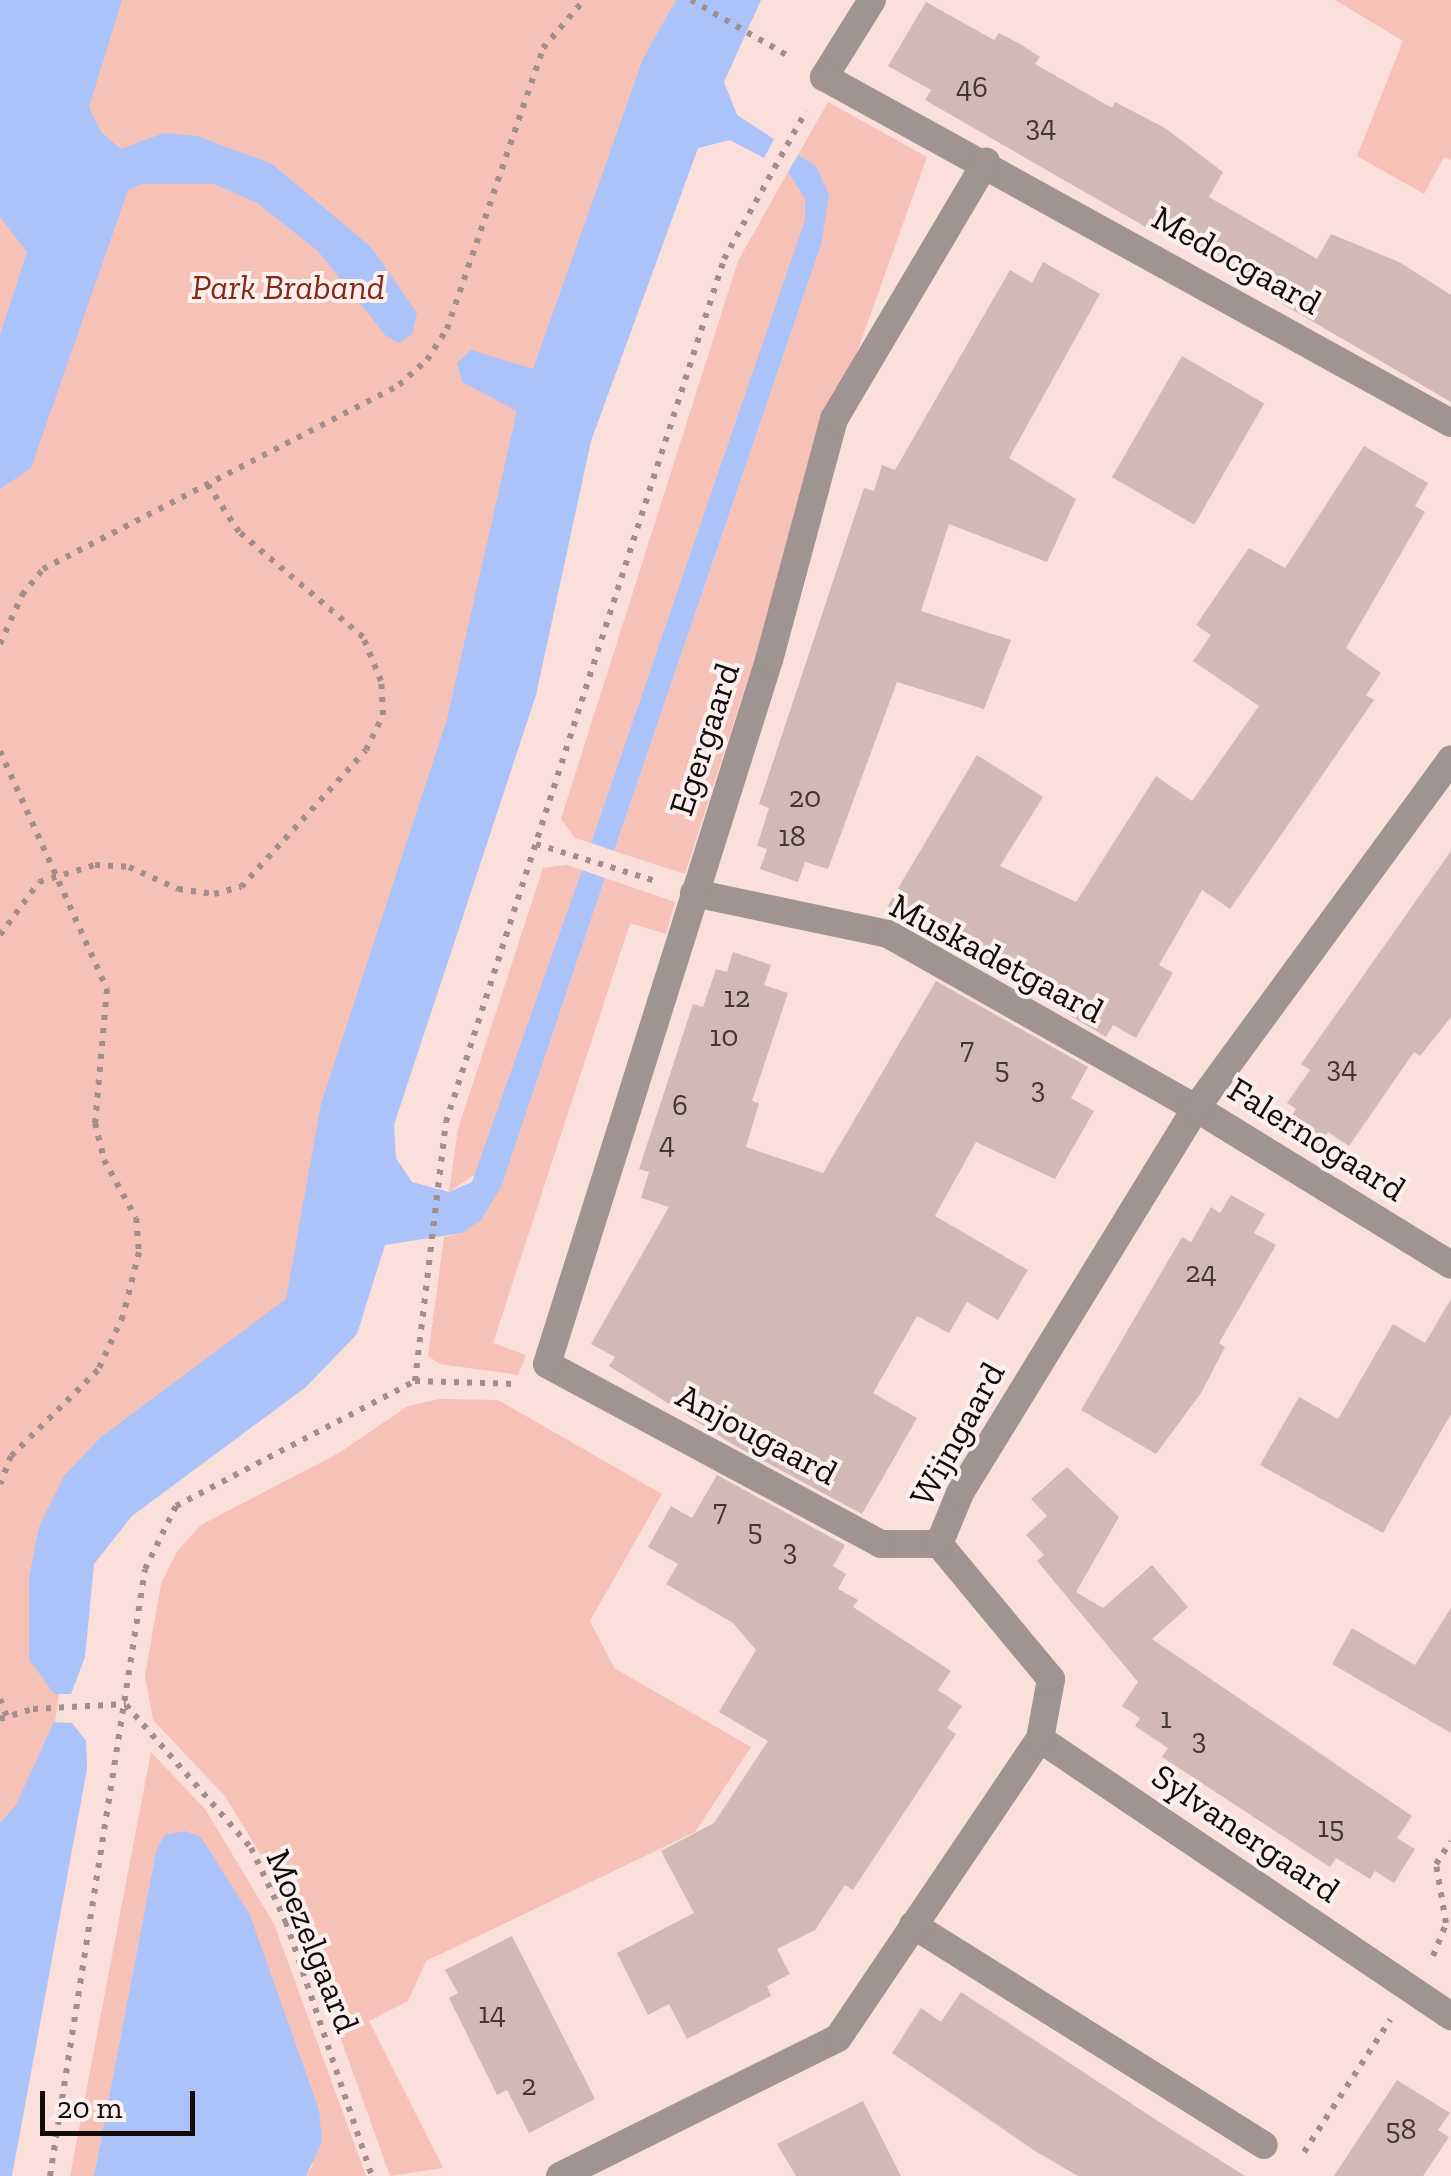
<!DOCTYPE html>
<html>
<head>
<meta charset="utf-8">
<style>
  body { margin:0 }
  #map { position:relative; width:1451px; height:2176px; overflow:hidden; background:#fadfda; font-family:"Zilla Slab",serif }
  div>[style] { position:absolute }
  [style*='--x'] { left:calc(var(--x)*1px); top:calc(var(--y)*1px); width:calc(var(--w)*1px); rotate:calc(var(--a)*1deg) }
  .green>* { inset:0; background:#f6c1b6 }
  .water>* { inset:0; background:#abc3f9 }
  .building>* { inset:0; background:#d3b9b4; transform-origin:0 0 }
  .path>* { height:6px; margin-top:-3px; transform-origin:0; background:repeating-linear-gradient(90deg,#a28e8a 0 5px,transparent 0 13px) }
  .minor>* { height:28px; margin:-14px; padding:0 14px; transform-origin:14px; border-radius:14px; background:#9f9491 }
  .tertiary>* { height:28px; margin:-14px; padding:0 14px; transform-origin:14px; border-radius:14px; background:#9f9491 }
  span { translate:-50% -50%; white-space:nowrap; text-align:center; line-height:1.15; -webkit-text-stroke:8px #fbf0ee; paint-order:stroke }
  .number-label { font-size:30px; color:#433634 }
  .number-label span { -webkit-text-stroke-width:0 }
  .street-label { font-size:35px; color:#130a09 }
  .park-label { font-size:35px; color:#862719; font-style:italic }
  .scale { position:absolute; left:40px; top:2091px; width:155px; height:45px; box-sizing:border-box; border:5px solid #130a09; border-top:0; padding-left:12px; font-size:30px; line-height:35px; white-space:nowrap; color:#130a09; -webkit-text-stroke:8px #fbf0ee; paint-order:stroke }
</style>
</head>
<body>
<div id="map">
  <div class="green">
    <div style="clip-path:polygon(0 0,699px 0,299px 1294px,89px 1492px,37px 1843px,0 1860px)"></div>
    <div style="clip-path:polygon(1335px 0,1451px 0,1451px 160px,1444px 157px,1424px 194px,1357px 156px,1403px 41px)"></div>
    <div style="clip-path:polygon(828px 102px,927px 157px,821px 452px,685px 874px,614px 851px,821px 245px,816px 166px,798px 155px)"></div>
    <div style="clip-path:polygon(788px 172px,805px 199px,806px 219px,591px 843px,575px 838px,561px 819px,738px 261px)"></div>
    <div style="clip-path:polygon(567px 865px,582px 870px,480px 1171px,449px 1192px,458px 1129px,543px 868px)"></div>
    <div style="clip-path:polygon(605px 878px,675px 902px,666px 934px,630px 923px,493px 1343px,526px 1355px,518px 1375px,440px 1364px,428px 1356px,444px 1237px,462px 1233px,502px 1185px)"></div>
    <div style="clip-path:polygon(440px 1399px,498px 1400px,662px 1494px,590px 1621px,614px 1668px,751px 1747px,695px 1832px,426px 1961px,408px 2001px,369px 2021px,443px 2168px,390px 2176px,296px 1913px,225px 1796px,153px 1720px,145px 1676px,161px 1584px,178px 1550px,201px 1525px,339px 1453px,408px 1406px)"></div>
    <div style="clip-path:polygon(151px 1752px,205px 1809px,274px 1924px,366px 2176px,306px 2176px,313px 2165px,156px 1851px,94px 2176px,70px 2176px)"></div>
  </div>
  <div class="water">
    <div style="clip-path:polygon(0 0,122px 0,89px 107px,101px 132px,121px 149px,164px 133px,197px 136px,272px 164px,371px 247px,417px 313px,412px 334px,399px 343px,386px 336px,318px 251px,257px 203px,214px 184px,142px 184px,128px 190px,31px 468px,0 489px,0 335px,27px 252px,0 217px)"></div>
    <div style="clip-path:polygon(676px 0,761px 0,724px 82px,737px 115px,774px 139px,764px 158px,730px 140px,698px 148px,591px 441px,536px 695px,394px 1125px,396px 1158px,412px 1182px,449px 1192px,472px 1182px,582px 870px,605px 878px,502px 1185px,481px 1220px,462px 1233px,385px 1245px,357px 1334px,306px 1387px,132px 1516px,94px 1564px,85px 1657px,71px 1694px,54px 1694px,29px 1659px,29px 1577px,39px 1527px,64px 1476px,101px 1437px,286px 1299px,321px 1104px,447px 719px,517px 411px,462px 382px,457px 363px,471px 350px,533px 369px,643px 59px)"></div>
    <div style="clip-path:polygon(798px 155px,816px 166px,829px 195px,821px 245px,614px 851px,591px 843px,805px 220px,805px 199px,788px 172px)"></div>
    <div style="clip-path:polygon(54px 1722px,72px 1723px,86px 1741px,87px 1769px,12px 2176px,0 2176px,0 1823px,16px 1805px)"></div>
    <div style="clip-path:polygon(185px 1831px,201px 1837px,250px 1915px,319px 2110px,322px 2142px,306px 2176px,94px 2176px,156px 1851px,165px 1835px)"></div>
  </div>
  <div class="building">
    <div style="clip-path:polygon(926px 2px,994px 40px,999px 33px,1020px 44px,1040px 57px,1035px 64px,1112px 108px,1115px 102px,1165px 128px,1223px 172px,1209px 197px,1317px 259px,1331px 234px,1399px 262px,1451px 295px,1451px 402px,1262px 292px,1267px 284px,1162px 224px,1156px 233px,925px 100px,931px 90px,888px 66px)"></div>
    <div style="clip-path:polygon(1043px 262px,1100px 294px,1009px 458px,1076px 499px,1047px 562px,949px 524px,921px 611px,1011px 640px,984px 709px,897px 682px,828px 869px,805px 862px,798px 882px,760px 869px,767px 849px,757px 846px,769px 808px,759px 804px,864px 488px,874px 491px,882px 465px,895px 470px,1010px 270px,1032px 283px)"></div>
    <div style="left:1182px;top:356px;width:95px;height:140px;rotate:30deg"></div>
    <div style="clip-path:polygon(1364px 446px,1428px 483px,1415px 506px,1425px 512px,1346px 648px,1381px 673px,1366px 695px,1374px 700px,1230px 909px,1202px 890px,1159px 965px,1173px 973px,1136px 1038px,1113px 1025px,1106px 1037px,887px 907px,977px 755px,1043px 797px,1000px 866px,1076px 902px,1156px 776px,1192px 801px,1259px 706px,1193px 661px,1211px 635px,1196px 625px,1249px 548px,1285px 568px)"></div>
    <div style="clip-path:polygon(1451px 851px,1451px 1017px,1420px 1056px,1414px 1052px,1349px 1146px,1328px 1132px,1316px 1150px,1284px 1127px,1296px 1109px,1287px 1103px,1310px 1070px,1301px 1064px)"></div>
    <div style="clip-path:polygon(733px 952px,771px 965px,764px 985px,788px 993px,752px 1101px,759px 1103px,746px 1147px,823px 1173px,936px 981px,1088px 1067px,1071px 1098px,1094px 1111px,1055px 1179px,976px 1142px,935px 1216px,1028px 1270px,998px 1320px,967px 1302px,949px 1333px,917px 1316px,873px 1393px,917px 1418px,862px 1514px,734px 1445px,609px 1366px,615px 1357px,591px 1344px,669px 1207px,641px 1198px,649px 1172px,639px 1169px,693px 1004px,703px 1007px,716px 969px,727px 972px)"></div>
    <div style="clip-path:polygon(1231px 1195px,1265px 1214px,1254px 1233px,1276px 1245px,1219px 1343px,1225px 1347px,1201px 1393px,1156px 1454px,1081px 1410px,1182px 1237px,1191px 1242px,1211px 1207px,1220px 1213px)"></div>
    <div style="clip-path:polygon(1451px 1299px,1451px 1414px,1383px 1533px,1260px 1465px,1299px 1397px,1338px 1419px,1393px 1324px,1425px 1343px)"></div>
    <div style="clip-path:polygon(1067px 1467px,1119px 1517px,1076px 1592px,1103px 1608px,1152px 1565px,1188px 1607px,1152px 1639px,1412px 1816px,1397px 1838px,1415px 1849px,1394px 1883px,1375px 1871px,1370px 1879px,1336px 1858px,1330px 1867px,1162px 1757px,1168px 1748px,1135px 1726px,1140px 1718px,1122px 1706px,1138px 1682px,1037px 1561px,1044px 1555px,1026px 1535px,1047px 1516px,1031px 1499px)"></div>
    <div style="clip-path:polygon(717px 1475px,845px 1545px,833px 1566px,846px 1574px,838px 1589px,858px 1600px,853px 1607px,951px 1671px,938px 1690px,962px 1706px,947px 1728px,956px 1734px,853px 1890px,845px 1885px,815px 1930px,777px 1949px,790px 1974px,767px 1986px,771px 1996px,687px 2039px,669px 2004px,648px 2015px,617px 1953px,694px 1913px,661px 1851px,714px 1823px,768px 1741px,719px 1712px,756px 1650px,733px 1623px,666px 1584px,678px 1564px,648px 1547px,671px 1506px,692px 1518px)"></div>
    <div style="clip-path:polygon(1451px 1608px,1451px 1733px,1332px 1664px,1352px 1628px,1415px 1665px)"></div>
    <div style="clip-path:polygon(512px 1936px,595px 2099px,529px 2133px,507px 2090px,497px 2095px,449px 1998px,458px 1993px,445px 1970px)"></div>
    <div style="clip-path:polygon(961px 1992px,1161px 2123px,1245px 2176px,1078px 2176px,1035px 2151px,892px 2053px,921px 2008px,941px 2022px)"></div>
    <div style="clip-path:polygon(1397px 2080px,1450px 2113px,1438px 2130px,1449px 2137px,1423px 2176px,1334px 2176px)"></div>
    <div style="clip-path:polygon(863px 2101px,901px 2176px,796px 2176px,777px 2144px)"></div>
  </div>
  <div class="path">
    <div style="--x:691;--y:0;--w:114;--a:29.9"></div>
    <div style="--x:0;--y:644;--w:54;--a:-65.8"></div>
    <div style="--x:22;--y:595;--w:33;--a:-51"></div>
    <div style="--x:43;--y:569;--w:401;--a:-27.3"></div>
    <div style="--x:399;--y:385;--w:38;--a:-42"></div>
    <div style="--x:427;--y:360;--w:37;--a:-57"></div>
    <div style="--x:447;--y:329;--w:297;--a:-71.1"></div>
    <div style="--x:543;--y:48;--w:63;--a:-49.5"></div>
    <div style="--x:0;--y:751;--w:261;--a:65.8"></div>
    <div style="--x:107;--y:989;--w:135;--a:95.1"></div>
    <div style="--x:95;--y:1123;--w:38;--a:76"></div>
    <div style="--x:104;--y:1160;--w:66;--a:61.1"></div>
    <div style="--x:136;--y:1218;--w:34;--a:85"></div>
    <div style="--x:139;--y:1252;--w:66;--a:104"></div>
    <div style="--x:123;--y:1316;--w:60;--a:114.8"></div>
    <div style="--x:98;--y:1370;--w:122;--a:135.3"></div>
    <div style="--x:11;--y:1456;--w:30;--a:111"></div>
    <div style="--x:536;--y:844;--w:129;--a:17.2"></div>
    <div style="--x:0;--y:935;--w:66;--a:-53.7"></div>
    <div style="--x:39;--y:882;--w:59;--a:-16.9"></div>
    <div style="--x:95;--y:865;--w:34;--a:3"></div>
    <div style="--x:129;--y:867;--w:54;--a:24.2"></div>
    <div style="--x:178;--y:889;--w:36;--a:8"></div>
    <div style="--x:214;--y:894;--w:28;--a:-15"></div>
    <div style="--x:241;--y:887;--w:185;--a:-47.6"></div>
    <div style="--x:366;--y:750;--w:39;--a:-64"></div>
    <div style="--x:383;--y:715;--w:34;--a:-93"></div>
    <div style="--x:381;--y:681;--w:48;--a:-112.2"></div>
    <div style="--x:363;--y:637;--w:162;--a:-139.7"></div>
    <div style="--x:239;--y:532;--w:56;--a:-123.4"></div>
    <div style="--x:415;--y:1381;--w:261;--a:-83.2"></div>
    <div style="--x:446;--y:1122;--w:907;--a:-72.14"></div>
    <div style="--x:724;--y:259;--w:169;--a:-61"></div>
    <div style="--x:0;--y:1699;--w:19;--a:69"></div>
    <div style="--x:126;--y:1705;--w:190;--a:48.8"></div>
    <div style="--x:251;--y:1848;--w:82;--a:64.7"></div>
    <div style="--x:286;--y:1922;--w:268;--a:71.3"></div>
    <div style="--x:0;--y:1719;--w:34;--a:-17"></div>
    <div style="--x:33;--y:1709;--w:93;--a:-3.1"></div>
    <div style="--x:1433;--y:1956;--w:35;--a:-68"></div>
    <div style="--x:1446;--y:1923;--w:60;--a:-99.6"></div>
    <div style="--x:1436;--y:1864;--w:27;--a:-57"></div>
    <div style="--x:1304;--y:2152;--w:158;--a:-56.9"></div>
    <div style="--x:50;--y:2176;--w:614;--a:-81.1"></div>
    <div style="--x:145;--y:1569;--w:70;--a:-63.8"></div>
    <div style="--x:176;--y:1506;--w:270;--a:-27.6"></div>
    <div style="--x:415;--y:1381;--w:99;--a:1.7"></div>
  </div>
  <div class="minor">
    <div style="--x:872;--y:0;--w:91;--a:121.9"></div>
    <div style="--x:824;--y:77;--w:716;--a:28.89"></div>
    <div style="--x:694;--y:893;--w:198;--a:11.9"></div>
    <div style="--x:888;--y:934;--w:354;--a:29.5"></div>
    <div style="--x:1196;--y:1108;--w:299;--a:31.6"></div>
    <div style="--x:939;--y:1544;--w:58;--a:180"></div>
    <div style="--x:881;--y:1544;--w:379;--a:-151.7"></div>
    <div style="--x:547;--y:1364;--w:738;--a:-72.5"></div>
    <div style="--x:769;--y:660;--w:250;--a:-74.9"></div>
    <div style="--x:834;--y:419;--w:299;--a:-59.4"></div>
    <div style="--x:913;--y:1925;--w:414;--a:32.1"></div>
  </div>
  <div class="tertiary">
    <div style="--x:1040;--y:1739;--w:496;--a:34"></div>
    <div style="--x:560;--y:2176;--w:310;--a:-26.4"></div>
    <div style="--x:838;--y:2038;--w:361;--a:-56"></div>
    <div style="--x:1040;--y:1739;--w:61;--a:-79.6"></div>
    <div style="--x:1051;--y:1679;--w:175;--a:-129.7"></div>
    <div style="--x:939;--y:1544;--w:55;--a:-67.6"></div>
    <div style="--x:960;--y:1493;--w:452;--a:-58.5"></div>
    <div style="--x:1196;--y:1108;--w:432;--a:-53.8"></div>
  </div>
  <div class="number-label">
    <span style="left:972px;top:87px">46</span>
    <span style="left:1041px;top:126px">34</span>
    <span style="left:805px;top:797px">20</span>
    <span style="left:792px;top:836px">18</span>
    <span style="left:737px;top:997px">12</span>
    <span style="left:724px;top:1036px">10</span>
    <span style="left:967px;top:1048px">7</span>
    <span style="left:1342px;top:1067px">34</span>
    <span style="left:1002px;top:1068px">5</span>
    <span style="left:1038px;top:1088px">3</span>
    <span style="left:680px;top:1105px">6</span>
    <span style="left:667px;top:1143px">4</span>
    <span style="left:1201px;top:1272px">24</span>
    <span style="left:720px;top:1510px">7</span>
    <span style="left:755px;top:1530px">5</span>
    <span style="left:790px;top:1550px">3</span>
    <span style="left:1166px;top:1718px">1</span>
    <span style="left:1199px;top:1739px">3</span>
    <span style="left:1331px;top:1827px">15</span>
    <span style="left:492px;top:2013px">14</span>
    <span style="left:529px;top:2085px">2</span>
    <span style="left:1401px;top:2129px">58</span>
  </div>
  <div class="street-label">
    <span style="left:1237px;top:260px;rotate:29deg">Medocgaard</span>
    <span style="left:704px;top:739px;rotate:-72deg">Egergaard</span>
    <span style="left:997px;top:958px;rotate:28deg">Muskadetgaard</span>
    <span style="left:1317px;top:1139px;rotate:32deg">Falernogaard</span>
    <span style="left:757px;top:1434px;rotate:28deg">Anjougaard</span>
    <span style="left:957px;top:1434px;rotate:-61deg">Wijngaard</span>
    <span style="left:1246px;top:1833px;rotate:34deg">Sylvanergaard</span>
    <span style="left:313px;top:1941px;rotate:68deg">Moezelgaard</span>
  </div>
  <div class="park-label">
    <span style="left:288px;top:287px">Park Braband</span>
  </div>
  <div class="scale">20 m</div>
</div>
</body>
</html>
